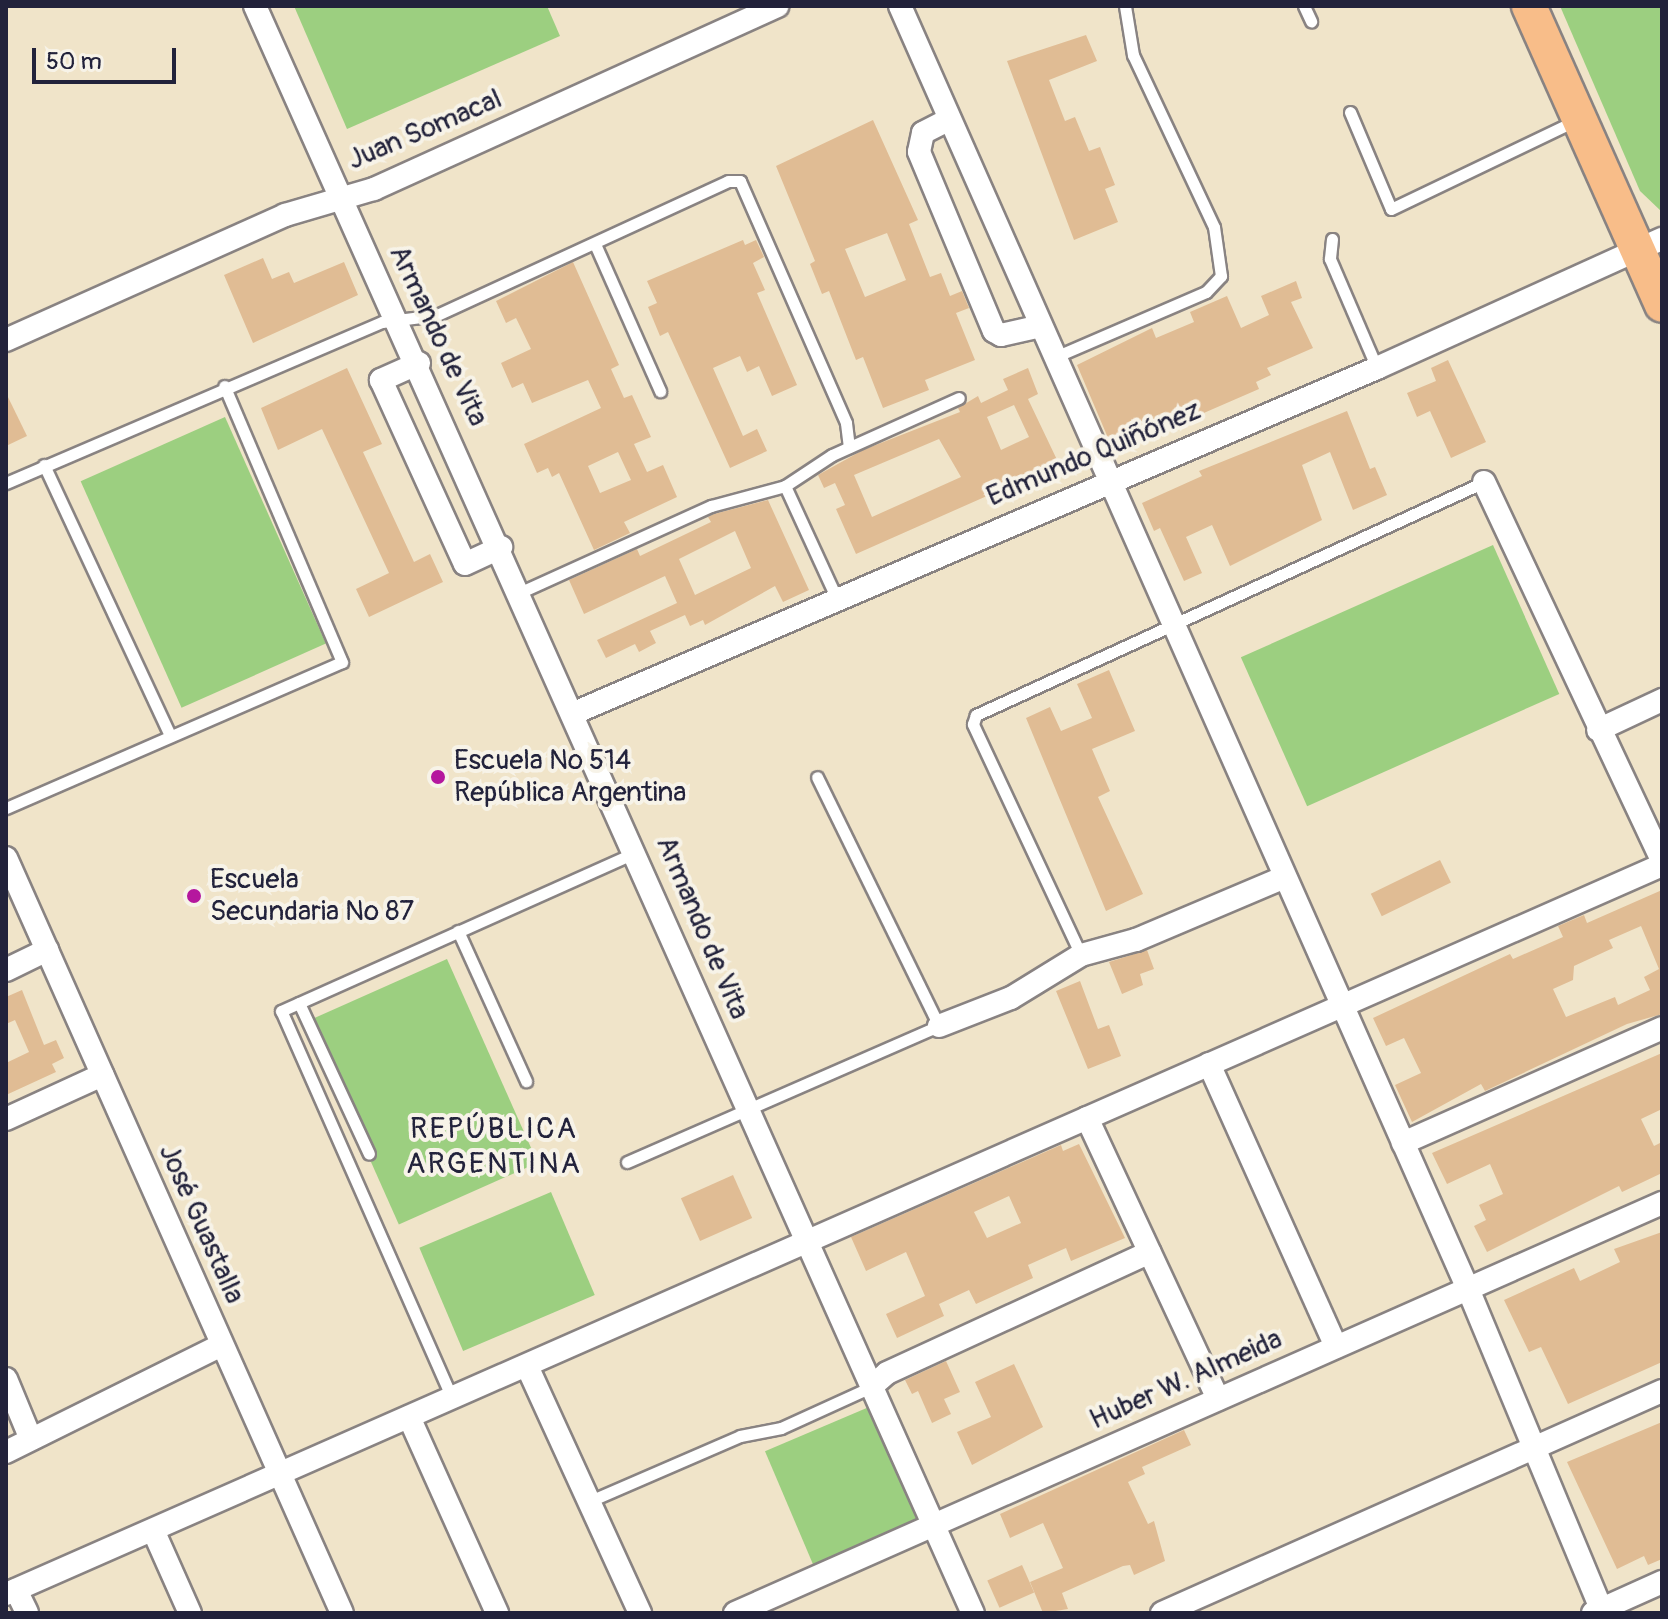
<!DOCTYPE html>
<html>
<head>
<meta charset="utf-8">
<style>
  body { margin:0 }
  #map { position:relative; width:1668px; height:1619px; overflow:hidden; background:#f0e4c9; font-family:Pangolin,sans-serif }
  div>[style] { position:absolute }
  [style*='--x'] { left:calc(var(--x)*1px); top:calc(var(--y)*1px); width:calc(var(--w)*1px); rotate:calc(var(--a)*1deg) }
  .green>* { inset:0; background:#9ccf80; transform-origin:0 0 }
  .building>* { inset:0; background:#e0bc94; transform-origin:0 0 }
  .roads { filter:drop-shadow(2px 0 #898382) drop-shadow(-2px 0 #898382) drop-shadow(0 2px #898382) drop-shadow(0 -2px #898382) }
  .lane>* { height:11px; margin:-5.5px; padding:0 5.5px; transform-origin:5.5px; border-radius:5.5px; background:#fff }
  .street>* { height:22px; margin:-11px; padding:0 11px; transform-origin:11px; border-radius:11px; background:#fff }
  .primary>* { height:34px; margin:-17px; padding:0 17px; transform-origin:17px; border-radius:17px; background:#f8bd89 }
  .dots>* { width:22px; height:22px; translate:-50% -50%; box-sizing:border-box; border:4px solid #f7f3e8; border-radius:50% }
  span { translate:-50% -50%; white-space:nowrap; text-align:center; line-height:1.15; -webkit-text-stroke:8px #f7f3e8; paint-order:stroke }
  .street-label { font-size:28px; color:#22223b }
  .poi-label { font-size:28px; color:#22223b }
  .left { translate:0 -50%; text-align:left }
  .neighbourhood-label { font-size:30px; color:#22223b; letter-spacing:2px }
  .frame { position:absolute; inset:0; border:8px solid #22223b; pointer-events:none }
  .scale { position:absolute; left:32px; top:48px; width:144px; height:36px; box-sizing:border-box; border:4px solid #22223b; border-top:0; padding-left:10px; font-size:24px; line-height:28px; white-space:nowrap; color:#22223b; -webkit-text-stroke:6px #f7f3e8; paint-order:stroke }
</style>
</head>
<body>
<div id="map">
  <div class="green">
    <div style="clip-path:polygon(294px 6px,547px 6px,560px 36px,347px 129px)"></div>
    <div style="clip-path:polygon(1560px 6px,1662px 6px,1662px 212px,1640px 191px)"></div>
    <div style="left:225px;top:417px;width:248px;height:158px;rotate:66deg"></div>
    <div style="left:1493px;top:545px;width:163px;height:276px;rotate:66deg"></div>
    <div style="left:447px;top:959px;width:223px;height:152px;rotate:66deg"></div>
    <div style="left:551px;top:1192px;width:112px;height:143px;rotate:67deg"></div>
    <div style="left:869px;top:1407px;width:125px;height:113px;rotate:67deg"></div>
  </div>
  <div class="building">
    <div style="clip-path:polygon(1086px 35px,1097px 61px,1049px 80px,1065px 121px,1075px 117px,1089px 151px,1100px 147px,1115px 185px,1105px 189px,1118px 222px,1074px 240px,1007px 61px)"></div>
    <div style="clip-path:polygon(evenodd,873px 120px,918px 220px,909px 224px,930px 277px,941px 273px,950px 296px,962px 291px,969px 308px,956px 313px,975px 360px,925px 380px,929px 390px,883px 408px,863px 357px,856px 360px,829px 291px,822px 294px,810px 264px,815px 261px,776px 166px,873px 120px,887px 233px,906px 280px,865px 297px,845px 249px,887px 233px)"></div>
    <div style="clip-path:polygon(743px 240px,745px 245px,756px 240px,764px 257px,753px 263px,765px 290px,757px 293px,797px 385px,772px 396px,759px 366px,747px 372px,740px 356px,713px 368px,743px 436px,757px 429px,767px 451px,730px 468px,668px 332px,660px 336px,648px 307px,657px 303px,647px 281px)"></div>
    <div style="clip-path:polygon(263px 258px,272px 279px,289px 272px,294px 283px,344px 262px,358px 295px,253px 343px,224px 275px)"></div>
    <div style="clip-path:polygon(evenodd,573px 262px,619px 365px,611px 369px,624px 398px,632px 395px,651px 437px,634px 444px,647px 472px,663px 465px,677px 497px,624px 522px,630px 533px,594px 550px,559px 473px,552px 477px,548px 468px,537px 473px,524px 444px,601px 408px,588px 380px,532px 403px,523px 383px,512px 388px,501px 363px,531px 349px,516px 318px,506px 323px,496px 301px,573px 262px,618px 452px,631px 480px,600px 493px,588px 466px,618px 452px)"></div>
    <div style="clip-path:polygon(1296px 281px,1302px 298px,1291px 302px,1313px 348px,1267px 368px,1271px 375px,1256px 382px,1259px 389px,1114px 452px,1077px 365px,1152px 328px,1156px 338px,1194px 322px,1190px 312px,1227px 296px,1241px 328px,1269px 315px,1261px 296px)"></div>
    <div style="clip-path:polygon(1448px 360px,1486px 442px,1451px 458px,1430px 411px,1417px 417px,1407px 393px,1436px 381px,1431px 368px)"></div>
    <div style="clip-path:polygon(347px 368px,382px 444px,363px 452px,414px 562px,430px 554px,443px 582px,369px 617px,356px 589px,389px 573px,322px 429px,278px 450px,261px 408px)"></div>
    <div style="clip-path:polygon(evenodd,1028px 368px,1038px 394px,1028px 399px,1059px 464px,856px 554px,836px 509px,845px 505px,835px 483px,824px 488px,818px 475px,863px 450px,960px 412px,958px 408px,978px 396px,981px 403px,1008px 390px,1003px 379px,1028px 368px,1014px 405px,1029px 437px,1001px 450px,987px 417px,1014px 405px,1028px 368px,939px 439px,961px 477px,872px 517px,854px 475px,939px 439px)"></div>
    <div style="clip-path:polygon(6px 393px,27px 436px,6px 446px)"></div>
    <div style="clip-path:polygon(1347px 411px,1370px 469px,1375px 467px,1387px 495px,1353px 510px,1330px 452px,1302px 465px,1322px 520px,1230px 566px,1212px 525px,1186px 537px,1202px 573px,1184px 581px,1160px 528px,1154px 531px,1142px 503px,1202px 476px,1199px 471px)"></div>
    <div style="clip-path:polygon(evenodd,768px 500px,809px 590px,783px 602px,775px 586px,705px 625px,703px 620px,690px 626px,685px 615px,650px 631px,656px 643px,639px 652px,635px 644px,606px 658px,597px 640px,677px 603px,665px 576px,584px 614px,569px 580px,637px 549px,640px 556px,711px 522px,708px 517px,714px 514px,768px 500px,735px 531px,751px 568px,695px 595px,679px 559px,735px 531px)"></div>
    <div style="clip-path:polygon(1109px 670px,1135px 731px,1092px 749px,1110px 791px,1098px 797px,1143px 894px,1106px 911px,1026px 718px,1050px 707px,1061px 731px,1092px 718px,1077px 684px)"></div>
    <div style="left:1440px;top:860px;width:25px;height:77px;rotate:64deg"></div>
    <div style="clip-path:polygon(evenodd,1662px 890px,1662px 1014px,1627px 1024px,1485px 1091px,1481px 1084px,1412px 1122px,1395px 1085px,1421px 1073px,1404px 1038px,1386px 1046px,1373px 1018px,1510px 954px,1513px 959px,1563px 937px,1558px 926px,1584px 915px,1587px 923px,1662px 890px,1641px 926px,1659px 969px,1644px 977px,1650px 990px,1618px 1005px,1615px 997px,1566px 1017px,1553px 989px,1573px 980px,1574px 966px,1613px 948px,1609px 940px,1641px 926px)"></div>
    <div style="clip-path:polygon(1147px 950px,1154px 969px,1140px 974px,1143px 985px,1122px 994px,1109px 962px)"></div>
    <div style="clip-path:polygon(1080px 981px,1098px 1029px,1109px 1025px,1121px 1056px,1088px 1069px,1056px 991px)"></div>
    <div style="clip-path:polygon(22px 990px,44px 1045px,56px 1040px,64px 1058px,52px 1064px,56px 1072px,6px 1095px,6px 1063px,29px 1052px,15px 1020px,6px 1024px,6px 997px)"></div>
    <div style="clip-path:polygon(1662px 1053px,1662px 1109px,1641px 1119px,1654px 1146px,1662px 1142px,1662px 1173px,1622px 1192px,1619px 1186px,1487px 1252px,1474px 1226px,1486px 1220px,1479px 1205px,1503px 1194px,1490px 1164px,1447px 1184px,1432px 1153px)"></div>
    <div style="clip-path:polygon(evenodd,1079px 1144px,1125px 1238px,1071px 1261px,1066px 1248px,1028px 1265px,1033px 1278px,976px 1304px,969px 1290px,939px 1304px,944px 1316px,897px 1338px,886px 1314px,925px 1296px,906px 1252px,866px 1271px,851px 1237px,1061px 1145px,1063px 1151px,1079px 1144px,1009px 1196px,1021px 1223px,987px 1238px,974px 1212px,1009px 1196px)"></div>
    <div style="left:733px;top:1175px;width:47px;height:57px;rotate:66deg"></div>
    <div style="clip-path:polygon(1662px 1232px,1662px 1362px,1568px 1404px,1541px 1347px,1529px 1352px,1504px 1300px,1574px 1268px,1580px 1281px,1620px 1262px,1614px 1249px)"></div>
    <div style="clip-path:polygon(946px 1361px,960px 1392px,944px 1399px,951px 1414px,932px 1423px,918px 1391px,912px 1394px,905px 1380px)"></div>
    <div style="clip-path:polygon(1014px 1364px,1043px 1427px,972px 1465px,957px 1432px,991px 1417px,975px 1382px)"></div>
    <div style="clip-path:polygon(1662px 1422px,1662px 1559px,1648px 1565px,1644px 1556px,1617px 1569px,1567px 1462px)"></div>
    <div style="clip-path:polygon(1184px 1430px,1191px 1445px,1142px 1467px,1145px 1474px,1128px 1482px,1148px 1524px,1154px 1521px,1165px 1561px,1134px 1575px,1130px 1565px,1123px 1566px,1062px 1593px,1068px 1609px,1043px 1613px,1030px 1582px,1063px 1568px,1043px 1523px,1010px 1538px,1000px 1514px)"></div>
    <div style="left:1022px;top:1565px;width:30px;height:38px;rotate:66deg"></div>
  </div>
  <div class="roads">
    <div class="lane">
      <div style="--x:1304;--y:6;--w:17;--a:65"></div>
      <div style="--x:1350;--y:112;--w:105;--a:67.1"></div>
      <div style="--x:1391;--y:209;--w:204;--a:-25.6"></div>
      <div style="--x:1332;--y:239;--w:20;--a:96"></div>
      <div style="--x:1330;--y:259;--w:119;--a:66.7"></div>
      <div style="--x:595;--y:244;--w:161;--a:66.1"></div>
      <div style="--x:1055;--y:357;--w:164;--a:-23.3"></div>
      <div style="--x:1206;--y:292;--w:22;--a:-47"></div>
      <div style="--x:1221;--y:276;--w:49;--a:-98.1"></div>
      <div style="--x:1214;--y:227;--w:190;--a:-115.2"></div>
      <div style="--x:1133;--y:55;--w:50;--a:-99.3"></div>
      <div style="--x:44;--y:465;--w:298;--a:65"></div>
      <div style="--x:6;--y:483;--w:409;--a:-23.2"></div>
      <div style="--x:382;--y:322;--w:55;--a:-7.3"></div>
      <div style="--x:437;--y:315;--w:320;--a:-24.7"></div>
      <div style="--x:728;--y:181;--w:12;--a:0"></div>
      <div style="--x:740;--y:181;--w:264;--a:66.3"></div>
      <div style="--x:846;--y:423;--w:24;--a:83"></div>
      <div style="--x:785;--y:486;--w:122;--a:65.3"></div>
      <div style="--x:521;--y:592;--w:209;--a:-24.4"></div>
      <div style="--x:711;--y:506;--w:77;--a:-15.1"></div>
      <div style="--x:785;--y:486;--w:56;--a:-33.4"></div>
      <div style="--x:832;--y:455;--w:139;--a:-24.2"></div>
      <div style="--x:6;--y:808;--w:366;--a:-23.5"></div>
      <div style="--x:342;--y:662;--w:300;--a:-113.1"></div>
      <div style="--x:458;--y:931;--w:165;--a:65.6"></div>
      <div style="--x:1081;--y:955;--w:255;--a:-115.1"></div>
      <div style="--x:973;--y:724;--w:9;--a:-72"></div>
      <div style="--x:976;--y:715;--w:559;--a:-24.64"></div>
      <div style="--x:299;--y:1003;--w:166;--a:65.1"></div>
      <div style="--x:627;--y:1162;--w:340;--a:-23.6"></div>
      <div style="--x:939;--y:1026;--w:277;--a:-116.1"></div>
      <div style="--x:452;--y:1398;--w:423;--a:-113.8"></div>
      <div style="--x:281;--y:1011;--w:390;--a:-24.1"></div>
      <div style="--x:590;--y:1501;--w:163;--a:-23.4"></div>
      <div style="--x:740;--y:1436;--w:42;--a:-11"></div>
      <div style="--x:781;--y:1428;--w:99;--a:-24.5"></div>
    </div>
    <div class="street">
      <div style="--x:255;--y:6;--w:1760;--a:65.93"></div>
      <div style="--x:900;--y:6;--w:1403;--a:66.12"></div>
      <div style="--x:1468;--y:1289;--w:351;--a:67.4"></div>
      <div style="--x:948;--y:120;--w:28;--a:153"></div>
      <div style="--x:923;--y:133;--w:19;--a:102"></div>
      <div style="--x:919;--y:152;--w:194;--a:67.3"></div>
      <div style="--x:994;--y:331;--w:8;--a:30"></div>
      <div style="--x:1001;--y:335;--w:41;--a:-12.7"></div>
      <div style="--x:6;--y:340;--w:306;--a:-24.1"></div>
      <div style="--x:285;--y:215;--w:93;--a:-16.3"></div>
      <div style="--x:374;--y:189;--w:443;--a:-24.4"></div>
      <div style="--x:419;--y:363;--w:42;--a:155.9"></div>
      <div style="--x:381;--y:380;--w:202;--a:65.5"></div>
      <div style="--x:465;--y:564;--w:40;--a:-25"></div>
      <div style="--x:1484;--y:482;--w:419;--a:64.8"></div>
      <div style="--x:574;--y:713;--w:874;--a:-23.25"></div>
      <div style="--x:1377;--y:368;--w:313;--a:-24.4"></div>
      <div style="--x:1598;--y:730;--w:71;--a:-25.1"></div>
      <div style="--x:6;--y:858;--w:826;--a:66.01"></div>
      <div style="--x:6;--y:970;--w:46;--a:-26"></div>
      <div style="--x:939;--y:1026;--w:77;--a:-21.3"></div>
      <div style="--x:1011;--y:998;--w:82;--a:-31.6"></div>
      <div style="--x:1081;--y:955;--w:57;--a:-15.3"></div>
      <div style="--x:1136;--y:940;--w:160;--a:-22.9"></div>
      <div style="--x:1209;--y:1064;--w:310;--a:65.8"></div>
      <div style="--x:1087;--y:1118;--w:310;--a:65"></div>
      <div style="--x:6;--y:1119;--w:106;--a:-24.6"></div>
      <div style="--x:1403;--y:1143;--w:283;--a:-23.9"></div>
      <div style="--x:527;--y:1366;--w:272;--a:65.4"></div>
      <div style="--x:6;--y:1379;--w:63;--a:67.5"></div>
      <div style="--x:871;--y:1387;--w:21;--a:-41"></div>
      <div style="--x:887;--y:1373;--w:289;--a:-24.7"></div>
      <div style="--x:409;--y:1417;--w:215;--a:65.8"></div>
      <div style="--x:6;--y:1452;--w:241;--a:-26.4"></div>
      <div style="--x:153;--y:1530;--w:91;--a:66"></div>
      <div style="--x:16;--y:1590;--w:25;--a:64"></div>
      <div style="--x:6;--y:1594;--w:1809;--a:-23.76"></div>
      <div style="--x:735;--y:1613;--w:1014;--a:-23.86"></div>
      <div style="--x:1162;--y:1613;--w:547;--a:-23.94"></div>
      <div style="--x:1593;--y:1613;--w:76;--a:-24.2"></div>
    </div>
    <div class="primary">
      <div style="--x:1529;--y:6;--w:327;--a:66"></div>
    </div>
  </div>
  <div class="dots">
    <div style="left:438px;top:777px;background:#b5179e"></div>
    <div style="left:194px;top:896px;background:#b5179e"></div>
  </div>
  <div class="street-label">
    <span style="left:425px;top:130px;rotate:-23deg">Juan Somacal</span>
    <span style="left:438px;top:336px;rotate:65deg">Armando de Vita</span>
    <span style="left:1094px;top:454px;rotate:-23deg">Edmundo Quiñónez</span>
    <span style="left:702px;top:928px;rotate:67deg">Armando de Vita</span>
    <span style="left:201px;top:1224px;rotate:66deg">José Guastalla</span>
    <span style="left:1186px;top:1380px;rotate:-24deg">Huber W. Almeida</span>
  </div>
  <div class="poi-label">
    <span class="left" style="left:454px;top:777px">Escuela Nº 514<br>República Argentina</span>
    <span class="left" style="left:210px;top:896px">Escuela<br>Secundaria Nº 87</span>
  </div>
  <div class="neighbourhood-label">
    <span style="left:494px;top:1146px">REPÚBLICA<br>ARGENTINA</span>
  </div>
  <div class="frame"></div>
  <div class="scale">50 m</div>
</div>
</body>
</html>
